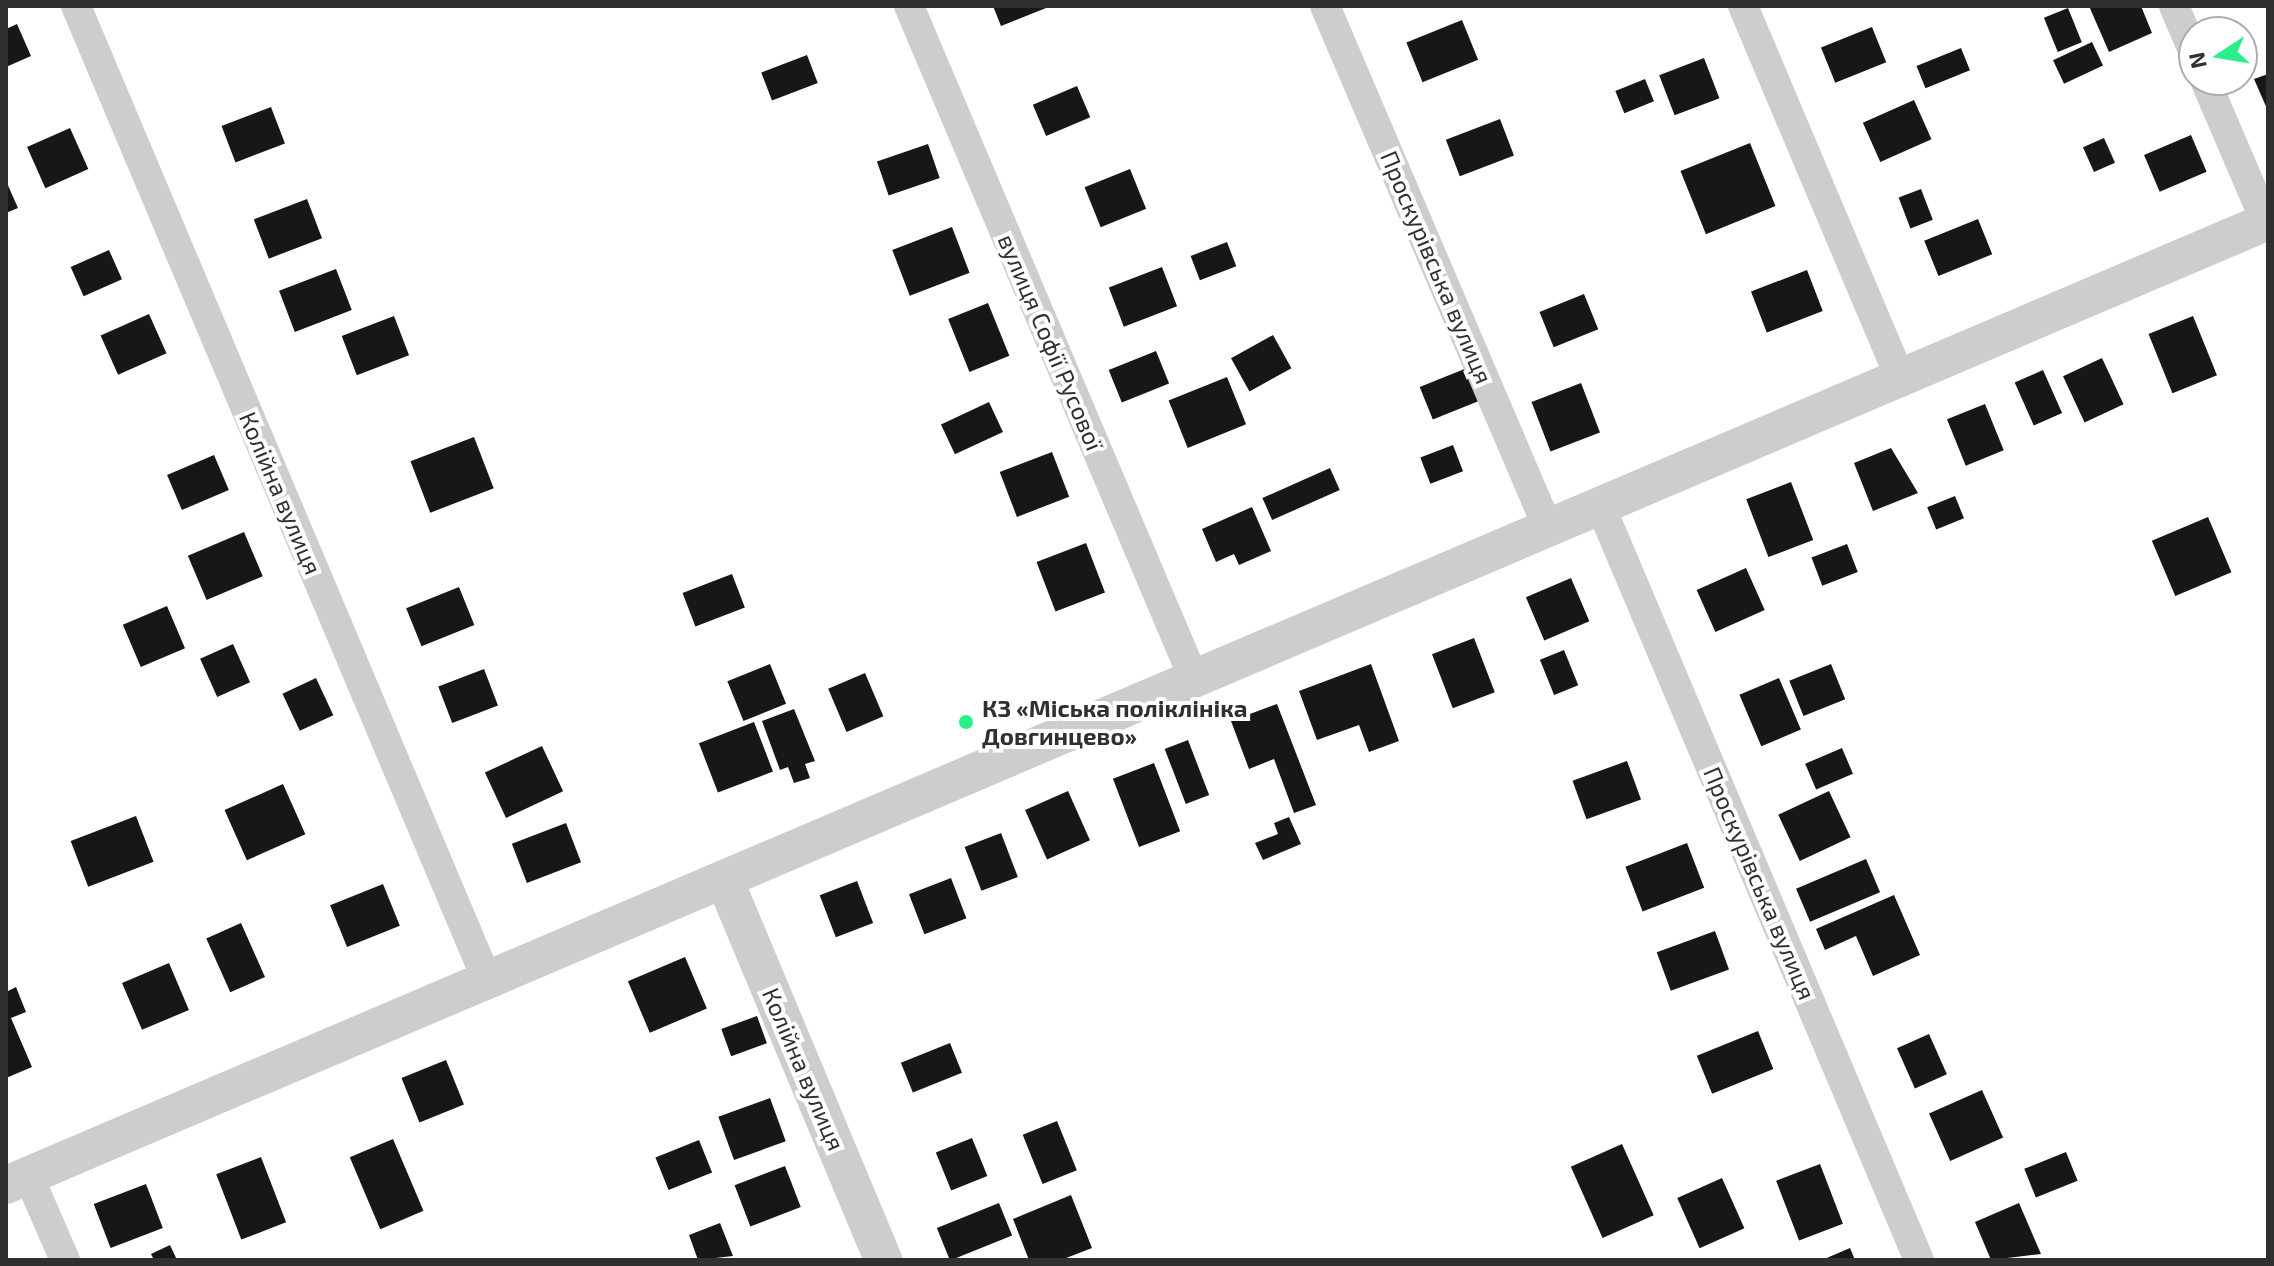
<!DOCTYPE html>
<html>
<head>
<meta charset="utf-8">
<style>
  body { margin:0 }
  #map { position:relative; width:2274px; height:1266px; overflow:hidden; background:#fff; font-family:"Exo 2",sans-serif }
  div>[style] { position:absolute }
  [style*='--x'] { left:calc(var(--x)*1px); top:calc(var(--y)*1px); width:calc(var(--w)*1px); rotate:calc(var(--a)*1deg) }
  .building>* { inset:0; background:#171717; transform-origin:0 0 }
  .minor>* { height:30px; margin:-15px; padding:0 15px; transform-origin:15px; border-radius:15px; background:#cdcdcd }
  .tertiary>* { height:38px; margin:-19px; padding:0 19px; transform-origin:19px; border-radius:19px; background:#cdcdcd }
  .dots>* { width:22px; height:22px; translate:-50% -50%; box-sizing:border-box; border:4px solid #fff; border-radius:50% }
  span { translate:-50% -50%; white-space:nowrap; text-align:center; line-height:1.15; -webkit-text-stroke:8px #fff; paint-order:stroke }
  .street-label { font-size:24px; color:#303030 }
  .poi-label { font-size:24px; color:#303030; font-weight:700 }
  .left { translate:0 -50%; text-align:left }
  .frame { position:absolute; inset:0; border:8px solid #303030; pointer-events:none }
  .north { position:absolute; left:2178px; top:16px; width:80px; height:80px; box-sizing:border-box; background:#fff; border:2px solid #acacac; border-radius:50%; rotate:258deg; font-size:22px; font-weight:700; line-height:32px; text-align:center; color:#303030 }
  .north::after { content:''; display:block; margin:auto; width:28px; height:36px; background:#29ef8a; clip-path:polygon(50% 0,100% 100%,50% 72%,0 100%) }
</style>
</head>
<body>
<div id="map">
  <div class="building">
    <div style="clip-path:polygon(993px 6px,1051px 6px,1001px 26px)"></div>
    <div style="clip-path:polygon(2089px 6px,2141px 6px,2152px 33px,2109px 52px)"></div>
    <div style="left:2068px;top:8px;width:37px;height:26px;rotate:68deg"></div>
    <div style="left:1462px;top:20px;width:43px;height:60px;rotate:68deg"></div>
    <div style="clip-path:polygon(17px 24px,31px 56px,6px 67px,6px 29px)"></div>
    <div style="left:1872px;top:27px;width:38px;height:55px;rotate:68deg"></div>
    <div style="left:2092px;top:42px;width:26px;height:43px;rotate:65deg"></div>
    <div style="left:1961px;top:48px;width:24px;height:48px;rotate:68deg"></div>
    <div style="left:807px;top:55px;width:30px;height:49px;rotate:69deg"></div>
    <div style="left:1704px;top:58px;width:43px;height:48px;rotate:69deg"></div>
    <div style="clip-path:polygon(2268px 74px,2268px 111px,2254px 79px)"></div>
    <div style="left:1645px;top:79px;width:24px;height:32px;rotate:68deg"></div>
    <div style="left:1077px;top:86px;width:34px;height:48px;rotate:67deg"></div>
    <div style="left:1914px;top:100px;width:43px;height:56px;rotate:66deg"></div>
    <div style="left:271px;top:107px;width:39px;height:53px;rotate:69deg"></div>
    <div style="left:1500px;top:119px;width:39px;height:58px;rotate:69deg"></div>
    <div style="left:70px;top:128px;width:45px;height:47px;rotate:66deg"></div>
    <div style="left:2191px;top:135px;width:40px;height:51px;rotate:67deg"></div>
    <div style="left:2104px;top:138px;width:27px;height:23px;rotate:66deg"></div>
    <div style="left:1750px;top:143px;width:68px;height:75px;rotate:68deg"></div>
    <div style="left:928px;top:144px;width:36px;height:54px;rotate:71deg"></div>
    <div style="left:1130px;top:169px;width:43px;height:49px;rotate:68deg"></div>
    <div style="clip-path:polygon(6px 181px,18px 208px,6px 213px)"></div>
    <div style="left:1921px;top:189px;width:33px;height:24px;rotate:69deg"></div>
    <div style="left:307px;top:199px;width:42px;height:57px;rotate:69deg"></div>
    <div style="left:1978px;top:219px;width:38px;height:58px;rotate:68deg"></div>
    <div style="left:952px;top:227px;width:49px;height:64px;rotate:69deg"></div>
    <div style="left:1227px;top:242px;width:26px;height:39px;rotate:69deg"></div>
    <div style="left:109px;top:250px;width:32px;height:42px;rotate:66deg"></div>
    <div style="left:1162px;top:267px;width:42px;height:57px;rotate:69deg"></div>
    <div style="left:336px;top:269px;width:44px;height:61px;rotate:69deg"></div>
    <div style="left:1807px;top:270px;width:44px;height:60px;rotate:69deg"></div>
    <div style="left:1584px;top:294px;width:38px;height:48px;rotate:68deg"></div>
    <div style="left:988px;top:303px;width:57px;height:43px;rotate:68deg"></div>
    <div style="left:149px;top:314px;width:43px;height:53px;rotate:66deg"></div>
    <div style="left:394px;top:316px;width:42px;height:56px;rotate:69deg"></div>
    <div style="left:2193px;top:316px;width:64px;height:48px;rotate:68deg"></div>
    <div style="left:1273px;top:335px;width:38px;height:48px;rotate:61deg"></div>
    <div style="left:1156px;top:351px;width:35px;height:51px;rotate:68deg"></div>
    <div style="left:2102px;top:358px;width:51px;height:43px;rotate:65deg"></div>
    <div style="left:1467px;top:368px;width:35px;height:51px;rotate:68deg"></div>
    <div style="left:2043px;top:370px;width:47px;height:31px;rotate:66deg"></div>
    <div style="left:1227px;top:377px;width:51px;height:63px;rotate:68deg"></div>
    <div style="left:1581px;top:383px;width:53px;height:53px;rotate:69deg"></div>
    <div style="left:989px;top:402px;width:33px;height:53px;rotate:65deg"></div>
    <div style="left:1985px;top:404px;width:50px;height:41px;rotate:68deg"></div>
    <div style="left:474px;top:437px;width:55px;height:68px;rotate:69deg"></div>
    <div style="left:1453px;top:445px;width:28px;height:35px;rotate:69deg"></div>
    <div style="clip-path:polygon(1891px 448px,1918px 493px,1873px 511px,1854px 463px)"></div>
    <div style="left:1052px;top:452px;width:48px;height:56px;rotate:69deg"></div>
    <div style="left:214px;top:455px;width:38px;height:51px;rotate:67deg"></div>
    <div style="left:1330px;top:468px;width:24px;height:74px;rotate:66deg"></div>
    <div style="left:1791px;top:482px;width:62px;height:48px;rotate:69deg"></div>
    <div style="left:1955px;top:496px;width:24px;height:30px;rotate:68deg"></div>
    <div style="clip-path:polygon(1252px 507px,1271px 551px,1239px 565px,1234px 554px,1216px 562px,1202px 529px)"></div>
    <div style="left:2208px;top:517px;width:60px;height:61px;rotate:67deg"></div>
    <div style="left:244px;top:532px;width:48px;height:61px;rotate:67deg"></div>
    <div style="left:1086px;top:543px;width:53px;height:53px;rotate:69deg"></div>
    <div style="left:1847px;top:544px;width:30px;height:38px;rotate:69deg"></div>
    <div style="left:1746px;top:568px;width:46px;height:54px;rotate:66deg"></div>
    <div style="left:732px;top:574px;width:36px;height:53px;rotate:69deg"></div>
    <div style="left:1571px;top:578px;width:47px;height:49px;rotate:67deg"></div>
    <div style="left:459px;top:587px;width:41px;height:57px;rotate:68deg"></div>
    <div style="left:167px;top:606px;width:46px;height:48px;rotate:67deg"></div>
    <div style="left:1474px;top:638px;width:58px;height:45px;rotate:69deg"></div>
    <div style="left:233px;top:644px;width:42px;height:36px;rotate:66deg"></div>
    <div style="left:1564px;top:650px;width:38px;height:26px;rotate:68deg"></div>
    <div style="left:770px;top:664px;width:43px;height:46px;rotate:68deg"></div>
    <div style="clip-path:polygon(1371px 664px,1399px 741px,1369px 752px,1359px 725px,1317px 740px,1299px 691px)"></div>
    <div style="left:1831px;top:664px;width:38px;height:45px;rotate:68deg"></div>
    <div style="left:484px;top:669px;width:39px;height:49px;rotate:69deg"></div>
    <div style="left:865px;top:673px;width:47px;height:40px;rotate:67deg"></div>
    <div style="left:316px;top:678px;width:41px;height:37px;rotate:65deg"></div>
    <div style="left:1779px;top:678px;width:56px;height:43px;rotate:67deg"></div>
    <div style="clip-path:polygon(1277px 704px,1316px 805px,1294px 813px,1274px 759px,1249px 769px,1231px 721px)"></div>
    <div style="clip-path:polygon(794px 709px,815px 761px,805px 764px,810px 778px,794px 783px,788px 767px,780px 770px,762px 721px)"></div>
    <div style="left:754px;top:722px;width:53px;height:59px;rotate:69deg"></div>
    <div style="left:1188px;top:740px;width:59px;height:25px;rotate:69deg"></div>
    <div style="left:542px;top:746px;width:50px;height:63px;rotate:65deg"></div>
    <div style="left:1842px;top:748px;width:28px;height:40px;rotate:67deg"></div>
    <div style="left:1627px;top:761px;width:41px;height:58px;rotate:70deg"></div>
    <div style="left:1154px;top:763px;width:73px;height:44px;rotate:69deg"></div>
    <div style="left:283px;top:784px;width:55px;height:64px;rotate:66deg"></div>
    <div style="left:1068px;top:791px;width:54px;height:47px;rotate:66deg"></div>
    <div style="left:1829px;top:791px;width:51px;height:56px;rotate:65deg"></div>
    <div style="left:136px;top:816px;width:49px;height:70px;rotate:69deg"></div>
    <div style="clip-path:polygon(1289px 817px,1301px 844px,1263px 860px,1255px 843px,1278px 834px,1274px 823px)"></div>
    <div style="left:566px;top:823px;width:42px;height:58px;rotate:69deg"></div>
    <div style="left:1001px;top:833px;width:47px;height:39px;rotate:69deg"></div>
    <div style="left:1687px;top:843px;width:48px;height:66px;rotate:69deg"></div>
    <div style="left:1866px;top:859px;width:36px;height:76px;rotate:67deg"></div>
    <div style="left:951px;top:878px;width:43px;height:45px;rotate:69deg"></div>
    <div style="left:857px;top:881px;width:45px;height:40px;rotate:69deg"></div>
    <div style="left:383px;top:884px;width:45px;height:57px;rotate:68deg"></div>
    <div style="clip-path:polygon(1894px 895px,1920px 955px,1873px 976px,1856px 936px,1825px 950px,1816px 929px)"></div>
    <div style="left:241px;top:923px;width:59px;height:38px;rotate:66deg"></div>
    <div style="left:1715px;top:931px;width:41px;height:62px;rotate:70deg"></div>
    <div style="left:685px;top:957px;width:56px;height:62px;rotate:67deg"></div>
    <div style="left:169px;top:963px;width:51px;height:51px;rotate:67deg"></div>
    <div style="clip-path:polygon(16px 987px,26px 1012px,11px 1018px,32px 1067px,6px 1078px,6px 992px)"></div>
    <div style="left:757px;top:1016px;width:29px;height:38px;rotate:70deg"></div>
    <div style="left:1758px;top:1031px;width:41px;height:66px;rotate:68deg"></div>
    <div style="left:1929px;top:1034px;width:44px;height:35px;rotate:66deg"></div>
    <div style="left:950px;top:1043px;width:32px;height:53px;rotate:68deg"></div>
    <div style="left:446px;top:1060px;width:48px;height:48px;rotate:68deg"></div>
    <div style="left:1982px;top:1090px;width:52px;height:58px;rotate:66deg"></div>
    <div style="left:770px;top:1098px;width:46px;height:55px;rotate:70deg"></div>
    <div style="left:1057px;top:1121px;width:53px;height:37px;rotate:68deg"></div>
    <div style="left:972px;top:1138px;width:41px;height:39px;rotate:68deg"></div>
    <div style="left:393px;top:1139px;width:78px;height:47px;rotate:67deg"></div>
    <div style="left:699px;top:1140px;width:35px;height:47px;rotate:68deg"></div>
    <div style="left:1622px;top:1144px;width:78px;height:56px;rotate:66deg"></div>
    <div style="left:2066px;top:1152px;width:31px;height:45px;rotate:68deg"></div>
    <div style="left:261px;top:1157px;width:70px;height:48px;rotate:69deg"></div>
    <div style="left:1820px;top:1164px;width:64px;height:47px;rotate:69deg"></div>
    <div style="left:785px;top:1166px;width:44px;height:54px;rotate:69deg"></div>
    <div style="left:1722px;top:1178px;width:55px;height:49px;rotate:66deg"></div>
    <div style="left:146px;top:1184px;width:47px;height:56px;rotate:69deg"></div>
    <div style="clip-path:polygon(1071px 1195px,1092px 1248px,1061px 1260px,1029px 1260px,1013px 1219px)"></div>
    <div style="left:999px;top:1203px;width:35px;height:67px;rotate:68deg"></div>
    <div style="clip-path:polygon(2019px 1203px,2041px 1254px,1991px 1260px,1975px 1222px)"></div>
    <div style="clip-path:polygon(720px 1223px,733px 1256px,698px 1260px,689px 1235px)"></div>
    <div style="clip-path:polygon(170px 1245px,177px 1260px,154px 1260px,151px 1254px)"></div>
    <div style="clip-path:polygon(1850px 1248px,1855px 1260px,1822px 1260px)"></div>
  </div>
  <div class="minor">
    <div style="--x:76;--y:6;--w:1057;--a:67.12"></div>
    <div style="--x:909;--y:6;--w:731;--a:67.05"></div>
    <div style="--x:1325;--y:6;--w:568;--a:66.87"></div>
    <div style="--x:1743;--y:6;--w:404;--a:67.1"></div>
    <div style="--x:2174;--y:6;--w:51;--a:66.9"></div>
    <div style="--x:2205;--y:80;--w:155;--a:66.8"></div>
    <div style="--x:1600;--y:505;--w:820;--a:67.1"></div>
    <div style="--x:28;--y:1175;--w:93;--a:66.5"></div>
  </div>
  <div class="tertiary">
    <div style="--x:724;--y:879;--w:413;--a:67.3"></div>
    <div style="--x:6;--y:1185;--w:2459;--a:-23.08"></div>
  </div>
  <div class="dots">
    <div style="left:966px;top:722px;background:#29ef8a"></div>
  </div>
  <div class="street-label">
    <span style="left:1437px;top:267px;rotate:67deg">Проскурівська вулиця</span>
    <span style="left:1051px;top:342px;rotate:67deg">вулиця Софії Русової</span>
    <span style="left:281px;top:493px;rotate:67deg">Колійна вулиця</span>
    <span style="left:1760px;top:883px;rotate:67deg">Проскурівська вулиця</span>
    <span style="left:804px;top:1069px;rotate:67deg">Колійна вулиця</span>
  </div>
  <div class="poi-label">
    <span class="left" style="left:982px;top:722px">КЗ «Міська поліклініка<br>Довгинцево»</span>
  </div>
  <div class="frame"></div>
  <div class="north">N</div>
</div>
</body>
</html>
